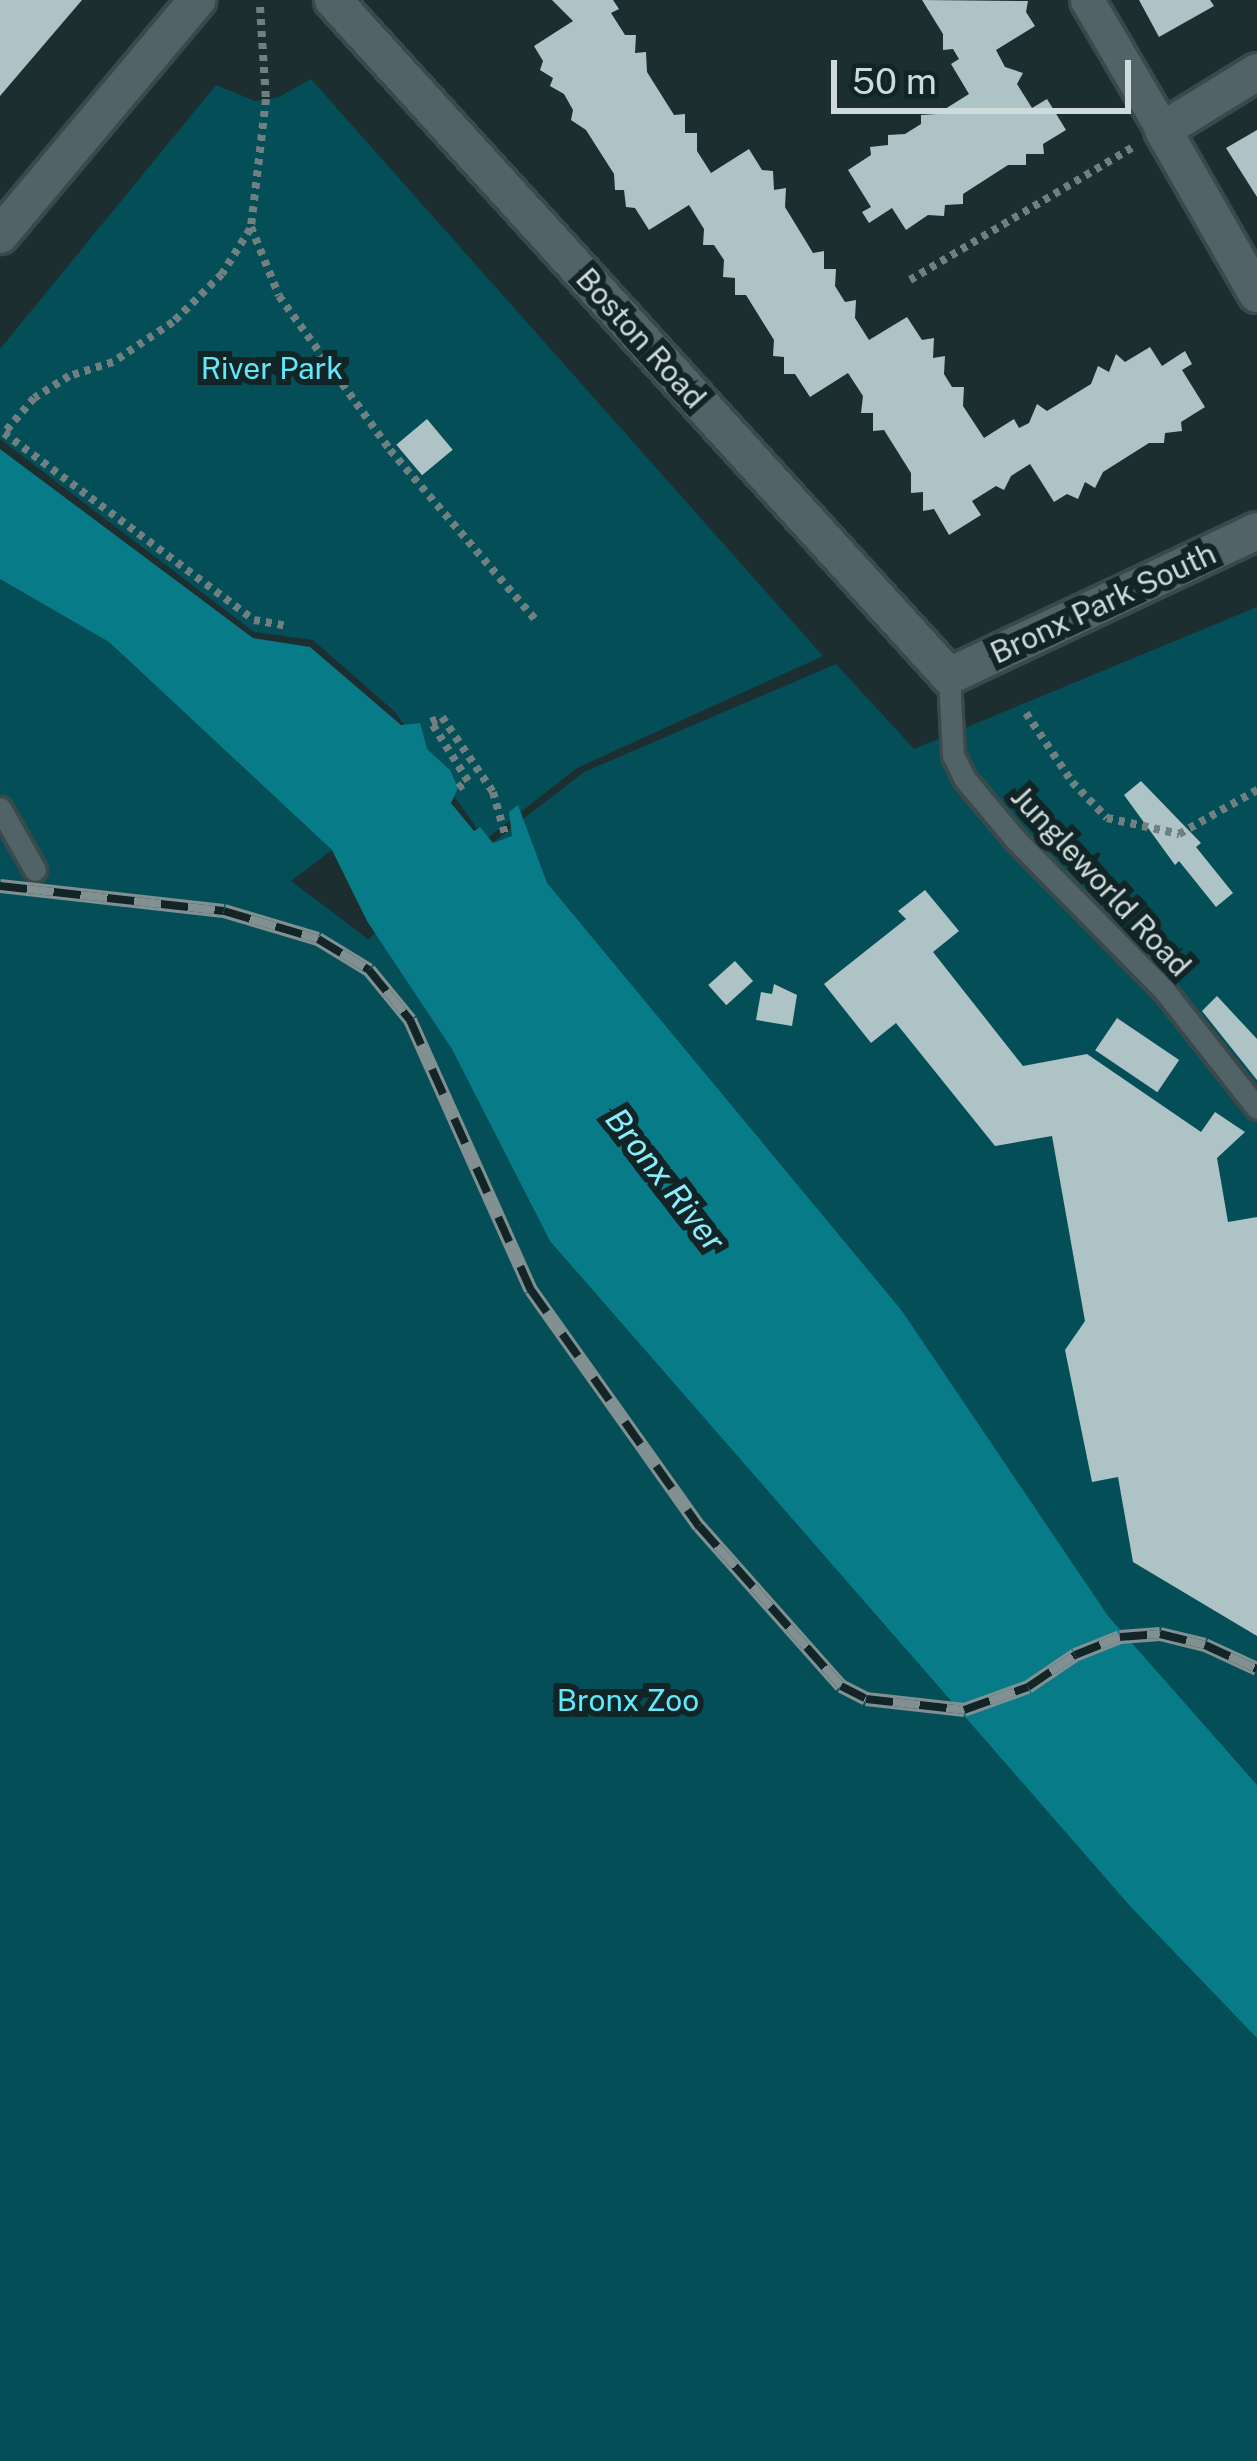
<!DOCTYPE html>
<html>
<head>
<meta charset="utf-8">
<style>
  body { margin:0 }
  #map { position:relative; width:1257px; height:2461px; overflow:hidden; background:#1c2e30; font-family:"Public Sans",sans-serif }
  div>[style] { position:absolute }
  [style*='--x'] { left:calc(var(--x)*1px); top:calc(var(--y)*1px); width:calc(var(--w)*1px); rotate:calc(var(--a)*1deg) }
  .green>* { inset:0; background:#044f57 }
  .water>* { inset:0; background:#077b87 }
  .building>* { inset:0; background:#aec3c6; transform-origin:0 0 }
  .path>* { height:8px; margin-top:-4px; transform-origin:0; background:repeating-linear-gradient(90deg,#707f80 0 6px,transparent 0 12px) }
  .roads { filter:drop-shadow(3px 0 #3a494b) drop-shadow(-3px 0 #3a494b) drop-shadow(0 3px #3a494b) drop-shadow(0 -3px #3a494b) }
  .service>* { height:21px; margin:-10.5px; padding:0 10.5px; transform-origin:10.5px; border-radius:10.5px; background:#516366 }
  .pedestrian>* { height:33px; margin:-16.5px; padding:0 16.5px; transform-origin:16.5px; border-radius:16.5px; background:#516366 }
  .minor>* { height:36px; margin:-18px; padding:0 18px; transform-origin:18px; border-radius:18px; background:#516366 }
  .secondary>* { height:36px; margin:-18px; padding:0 18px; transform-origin:18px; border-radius:18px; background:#516366 }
  .rail>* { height:14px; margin-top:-7px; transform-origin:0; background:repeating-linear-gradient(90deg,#132426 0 27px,#829092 0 54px); box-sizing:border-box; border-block:3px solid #829092 }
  span { translate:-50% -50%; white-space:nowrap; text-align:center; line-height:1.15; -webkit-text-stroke:12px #132426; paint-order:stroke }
  .street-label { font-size:30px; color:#cfdadb }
  .park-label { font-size:30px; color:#60e9fb }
  .water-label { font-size:33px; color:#89edfb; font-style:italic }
  .scale { position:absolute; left:831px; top:60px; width:300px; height:54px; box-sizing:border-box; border:6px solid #cfdadb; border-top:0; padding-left:15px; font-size:36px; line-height:42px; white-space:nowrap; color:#cfdadb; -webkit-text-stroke:9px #132426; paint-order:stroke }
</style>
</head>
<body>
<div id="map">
  <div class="green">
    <div style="clip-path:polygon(311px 79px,823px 656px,577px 768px,485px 840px,395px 712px,313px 640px,254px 632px,0 439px,0 349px,216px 85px,255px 101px,279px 97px)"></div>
    <div style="clip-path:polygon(0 579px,109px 642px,332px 850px,291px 881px,368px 939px,584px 772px,836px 664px,914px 749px,1257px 607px,1257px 2461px,0 2461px)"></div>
  </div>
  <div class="water">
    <div style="clip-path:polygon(0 449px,253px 638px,310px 647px,401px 725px,420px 723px,427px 749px,450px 770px,458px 788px,451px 803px,474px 831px,480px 827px,493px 843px,512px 836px,509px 812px,518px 805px,547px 883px,902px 1311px,1108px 1616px,1257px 1785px,1257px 2038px,1131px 1907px,550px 1241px,452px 1049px,367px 921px,332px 850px,109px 642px,0 579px)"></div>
  </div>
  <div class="building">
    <div style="clip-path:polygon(0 0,82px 0,0 96px)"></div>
    <div style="clip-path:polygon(552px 0,613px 0,619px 9px,611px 13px,625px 35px,636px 35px,635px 53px,646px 52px,647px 72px,674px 115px,685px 114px,685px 133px,697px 133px,697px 151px,711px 173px,749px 149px,762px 170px,773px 171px,774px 190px,786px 188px,785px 207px,813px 253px,824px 251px,824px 269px,836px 269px,835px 286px,845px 302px,856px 300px,855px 318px,869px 340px,907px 317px,922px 340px,934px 338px,933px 358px,945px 356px,944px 374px,952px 387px,964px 387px,963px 406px,984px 438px,1014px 419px,1019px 428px,1029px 423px,1037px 404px,1047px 411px,1091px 384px,1098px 366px,1109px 372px,1116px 354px,1125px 362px,1150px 347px,1162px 366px,1185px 351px,1192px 364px,1182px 370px,1205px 407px,1181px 422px,1182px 431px,1165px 433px,1164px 443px,1149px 443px,1103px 472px,1095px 488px,1085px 482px,1078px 499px,1067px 494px,1054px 502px,1030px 464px,1011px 476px,1004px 490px,996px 486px,972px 501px,981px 515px,949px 535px,934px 509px,923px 511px,923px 492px,911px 493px,911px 473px,884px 430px,873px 431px,873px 413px,861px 413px,863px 396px,848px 373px,810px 397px,795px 374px,784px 374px,784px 357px,773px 356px,774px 340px,746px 295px,735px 295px,735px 278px,723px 277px,724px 260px,714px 245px,703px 245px,704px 229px,689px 205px,649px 230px,635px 208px,626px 207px,624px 190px,615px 190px,614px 174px,586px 130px,571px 120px,573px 110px,564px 94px,550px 86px,553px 78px,540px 70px,543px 61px,534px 46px,573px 21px)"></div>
    <div style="clip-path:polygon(922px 0,1028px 1px,1026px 12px,1035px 26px,996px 50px,1005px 67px,1023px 73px,1017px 84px,1032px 108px,1047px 99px,1066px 130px,1043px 144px,1044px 154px,1026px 154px,1026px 165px,1008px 165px,963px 194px,963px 204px,945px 205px,944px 216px,928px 215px,906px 230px,892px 208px,869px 223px,862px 212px,871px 207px,848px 170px,871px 155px,870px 147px,888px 145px,888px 135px,905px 134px,921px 124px,921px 115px,937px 114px,969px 94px,951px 64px,959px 59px,953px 49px,943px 50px,943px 34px)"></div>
    <div style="clip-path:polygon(1139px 0,1210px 0,1214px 6px,1159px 37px)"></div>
    <div style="clip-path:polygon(1257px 130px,1257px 197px,1226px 148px)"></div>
    <div style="left:427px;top:419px;width:40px;height:40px;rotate:50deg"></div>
    <div style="clip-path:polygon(1141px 781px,1201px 843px,1196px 847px,1233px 893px,1216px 907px,1179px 861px,1175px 865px,1124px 795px)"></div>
    <div style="clip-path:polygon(925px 890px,959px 931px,933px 952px,1023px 1066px,1087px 1054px,1201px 1132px,1215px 1112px,1245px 1132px,1217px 1158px,1228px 1222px,1257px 1217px,1257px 1636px,1133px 1562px,1118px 1477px,1092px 1482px,1065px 1350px,1085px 1321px,1052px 1136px,995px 1146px,896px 1023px,871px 1043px,824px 984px,906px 919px,898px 911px)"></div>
    <div style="left:735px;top:961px;width:27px;height:36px;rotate:48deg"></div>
    <div style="clip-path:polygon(774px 984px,797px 995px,792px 1026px,756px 1020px,761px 992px,772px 994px)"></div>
    <div style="clip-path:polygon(1217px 996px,1257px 1039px,1257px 1080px,1202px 1011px)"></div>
    <div style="left:1117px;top:1018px;width:75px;height:39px;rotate:34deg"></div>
  </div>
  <div class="path">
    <div style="--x:260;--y:7;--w:92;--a:86.3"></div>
    <div style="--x:266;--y:99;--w:129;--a:96.7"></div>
    <div style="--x:251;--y:227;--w:74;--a:67.9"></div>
    <div style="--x:279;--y:296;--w:190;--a:54.2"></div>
    <div style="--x:390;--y:450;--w:223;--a:49.4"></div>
    <div style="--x:250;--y:229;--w:53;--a:121.9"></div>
    <div style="--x:222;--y:274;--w:69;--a:135.6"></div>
    <div style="--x:173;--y:322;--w:72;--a:146.3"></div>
    <div style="--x:113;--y:362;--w:46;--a:162.3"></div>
    <div style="--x:69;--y:376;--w:41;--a:147.8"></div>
    <div style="--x:34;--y:398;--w:46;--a:130.6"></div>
    <div style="--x:4;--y:433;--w:312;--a:36.8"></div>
    <div style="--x:254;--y:620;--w:35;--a:10"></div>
    <div style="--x:910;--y:280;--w:262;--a:-30.8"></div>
    <div style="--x:1026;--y:713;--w:83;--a:56.3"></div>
    <div style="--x:1072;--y:782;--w:50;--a:45.8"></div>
    <div style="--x:1107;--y:818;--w:74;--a:12.5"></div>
    <div style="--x:1179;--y:834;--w:90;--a:-29.4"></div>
    <div style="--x:458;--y:788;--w:12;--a:-35"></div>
    <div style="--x:468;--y:781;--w:70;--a:-122.1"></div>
    <div style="--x:431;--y:722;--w:12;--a:-24"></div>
    <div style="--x:442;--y:717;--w:91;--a:55.8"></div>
    <div style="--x:493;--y:792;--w:48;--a:74.2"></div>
  </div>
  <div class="roads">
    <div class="service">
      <div style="--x:949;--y:676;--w:79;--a:87.1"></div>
      <div style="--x:953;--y:755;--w:25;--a:64"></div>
      <div style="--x:964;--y:778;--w:80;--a:50.1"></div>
      <div style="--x:1015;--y:839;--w:212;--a:45.4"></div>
      <div style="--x:1164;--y:990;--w:150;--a:51.8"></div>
      <div style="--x:0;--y:808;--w:71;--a:60.6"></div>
    </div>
    <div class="pedestrian">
      <div style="--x:1087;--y:0;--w:151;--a:59.7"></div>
    </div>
    <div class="minor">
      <div style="--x:333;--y:0;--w:915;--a:47.66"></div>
      <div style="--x:949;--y:676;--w:340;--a:-25.2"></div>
      <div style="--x:1257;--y:72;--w:110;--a:148.3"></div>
      <div style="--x:1163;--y:130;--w:189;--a:60.2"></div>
    </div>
    <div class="secondary">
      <div style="--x:0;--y:235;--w:307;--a:-50"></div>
    </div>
  </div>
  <div class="rail">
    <div style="--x:0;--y:886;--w:225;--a:6.4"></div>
    <div style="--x:224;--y:911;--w:98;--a:16.6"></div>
    <div style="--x:318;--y:939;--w:60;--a:31.3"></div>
    <div style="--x:369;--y:970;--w:65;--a:50.6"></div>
    <div style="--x:410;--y:1020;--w:296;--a:65.9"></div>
    <div style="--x:531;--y:1290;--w:290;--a:54.6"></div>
    <div style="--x:699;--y:1526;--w:214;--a:48.4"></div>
    <div style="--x:841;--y:1686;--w:28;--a:27"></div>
    <div style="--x:866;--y:1699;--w:99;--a:6.4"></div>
    <div style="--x:964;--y:1710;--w:68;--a:-19.8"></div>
    <div style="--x:1028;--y:1687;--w:57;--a:-34.2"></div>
    <div style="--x:1075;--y:1655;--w:48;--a:-21.8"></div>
    <div style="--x:1120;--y:1637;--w:40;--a:-4.3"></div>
    <div style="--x:1160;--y:1634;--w:46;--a:13.7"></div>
    <div style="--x:1205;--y:1645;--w:57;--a:24.8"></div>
  </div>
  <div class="street-label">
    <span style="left:641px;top:338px;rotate:48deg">Boston Road</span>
    <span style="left:1103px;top:603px;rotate:-25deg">Bronx Park South</span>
    <span style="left:1101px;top:881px;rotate:47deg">Jungleworld Road</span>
  </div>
  <div class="park-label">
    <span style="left:272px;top:368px">River Park</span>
    <span style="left:628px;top:1700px">Bronx Zoo</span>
  </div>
  <div class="water-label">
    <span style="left:665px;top:1180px;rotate:52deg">Bronx River</span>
  </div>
  <div class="scale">50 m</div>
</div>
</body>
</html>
